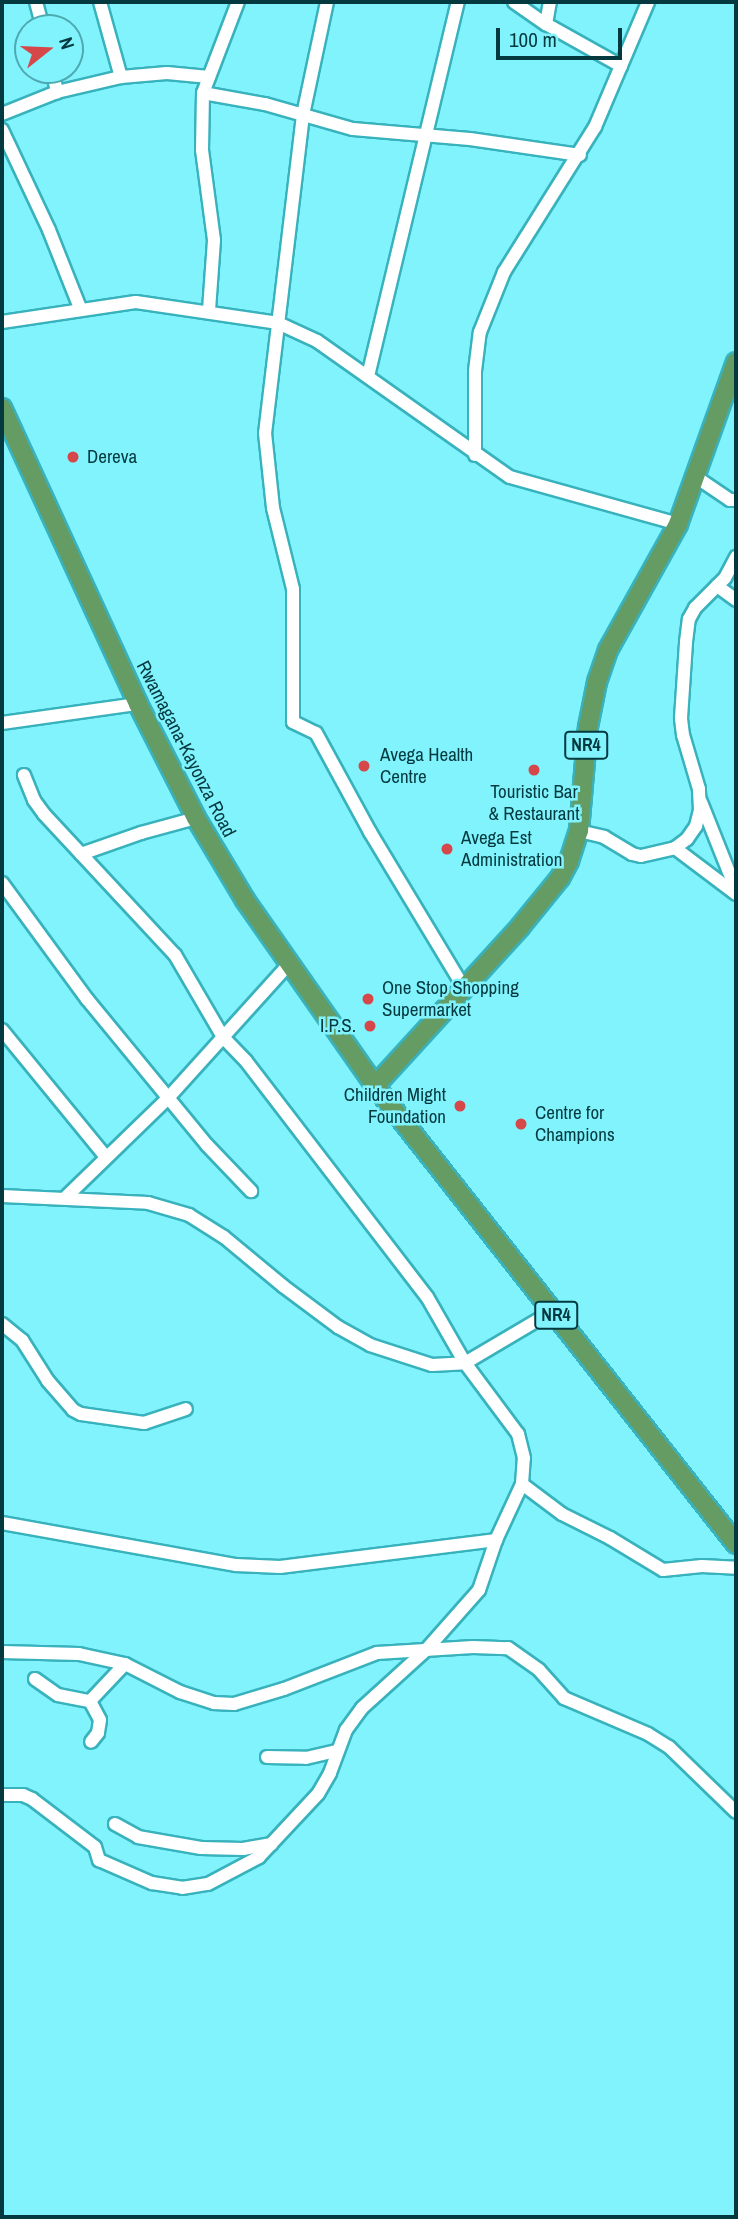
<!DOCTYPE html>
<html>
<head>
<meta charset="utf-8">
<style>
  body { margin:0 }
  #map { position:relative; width:738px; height:2219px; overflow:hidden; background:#81f3fd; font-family:"Archivo Narrow",sans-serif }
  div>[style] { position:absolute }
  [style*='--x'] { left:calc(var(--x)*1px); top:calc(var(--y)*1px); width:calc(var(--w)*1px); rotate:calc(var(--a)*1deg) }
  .roads { filter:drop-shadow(2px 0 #38b2bc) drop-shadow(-2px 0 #38b2bc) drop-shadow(0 2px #38b2bc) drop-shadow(0 -2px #38b2bc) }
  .minor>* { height:12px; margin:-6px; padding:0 6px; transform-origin:6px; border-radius:6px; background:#fff }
  .highway>* { height:18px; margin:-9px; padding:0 9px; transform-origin:9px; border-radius:9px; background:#649c63 }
  .dots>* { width:19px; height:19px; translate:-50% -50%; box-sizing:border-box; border:4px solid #81f3fd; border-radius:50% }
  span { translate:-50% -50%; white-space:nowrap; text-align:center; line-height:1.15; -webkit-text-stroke:5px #81f3fd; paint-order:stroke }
  .shield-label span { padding:2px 5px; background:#81f3fd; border:2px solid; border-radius:5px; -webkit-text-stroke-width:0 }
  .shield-label { font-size:18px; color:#043a3f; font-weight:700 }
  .poi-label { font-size:19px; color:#043a3f }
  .left { translate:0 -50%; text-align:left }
  .right { translate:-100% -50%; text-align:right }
  .street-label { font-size:19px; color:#043a3f }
  .frame { position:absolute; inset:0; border:4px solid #043a3f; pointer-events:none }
  .north { position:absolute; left:14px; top:14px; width:70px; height:70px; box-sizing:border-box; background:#81f3fd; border:2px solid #4fa9b1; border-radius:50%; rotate:72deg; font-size:19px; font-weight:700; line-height:28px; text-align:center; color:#043a3f }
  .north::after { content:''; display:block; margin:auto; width:24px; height:32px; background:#d64749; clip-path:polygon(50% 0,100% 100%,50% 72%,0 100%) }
  .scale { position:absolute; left:496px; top:28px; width:126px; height:32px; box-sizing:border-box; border:4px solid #043a3f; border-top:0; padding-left:9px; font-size:21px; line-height:24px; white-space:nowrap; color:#043a3f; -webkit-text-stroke:5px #81f3fd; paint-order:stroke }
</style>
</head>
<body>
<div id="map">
  <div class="roads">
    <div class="minor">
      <div style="--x:36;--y:2;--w:27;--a:75"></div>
      <div style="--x:100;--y:2;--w:78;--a:74.4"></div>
      <div style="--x:327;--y:2;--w:116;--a:102"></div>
      <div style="--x:303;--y:115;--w:320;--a:96.8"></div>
      <div style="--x:265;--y:433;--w:75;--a:83.9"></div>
      <div style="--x:273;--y:508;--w:83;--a:76.1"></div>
      <div style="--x:293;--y:589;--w:133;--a:90"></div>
      <div style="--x:293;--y:722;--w:25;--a:26"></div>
      <div style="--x:316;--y:733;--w:113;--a:61.4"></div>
      <div style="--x:370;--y:832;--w:182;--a:58.9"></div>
      <div style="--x:514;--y:2;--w:39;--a:35"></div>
      <div style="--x:546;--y:24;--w:86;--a:29.2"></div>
      <div style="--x:546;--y:24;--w:22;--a:-80"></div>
      <div style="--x:52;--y:70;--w:23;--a:77"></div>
      <div style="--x:203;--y:93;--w:63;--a:10.1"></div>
      <div style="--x:265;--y:104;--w:91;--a:15.9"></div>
      <div style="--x:353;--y:129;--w:117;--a:4.9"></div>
      <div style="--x:470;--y:139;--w:111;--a:8.3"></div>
      <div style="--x:2;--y:114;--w:59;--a:-21.8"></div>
      <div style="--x:57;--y:92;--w:66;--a:-13.2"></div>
      <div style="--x:121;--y:77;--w:46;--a:-5"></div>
      <div style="--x:167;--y:73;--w:42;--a:5.4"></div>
      <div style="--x:2;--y:130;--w:110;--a:64.8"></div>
      <div style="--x:49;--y:230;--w:84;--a:68.3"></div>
      <div style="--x:209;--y:310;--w:70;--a:-85.9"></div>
      <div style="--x:214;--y:240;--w:91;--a:-97.6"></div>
      <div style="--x:202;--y:150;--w:57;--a:-89"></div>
      <div style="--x:203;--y:93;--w:97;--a:-69"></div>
      <div style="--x:2;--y:322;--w:135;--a:-8.5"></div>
      <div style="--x:136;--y:302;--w:144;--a:8.4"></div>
      <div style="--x:278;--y:323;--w:43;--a:24.8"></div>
      <div style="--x:317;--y:341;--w:236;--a:35.2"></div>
      <div style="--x:510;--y:477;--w:174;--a:15.6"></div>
      <div style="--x:368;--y:376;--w:385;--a:-76.5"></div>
      <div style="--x:475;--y:455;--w:84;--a:-90"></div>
      <div style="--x:475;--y:371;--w:39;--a:-83"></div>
      <div style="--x:480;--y:332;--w:65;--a:-68.2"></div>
      <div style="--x:504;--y:272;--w:171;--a:-57.9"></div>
      <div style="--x:595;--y:127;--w:136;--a:-67"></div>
      <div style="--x:696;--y:477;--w:41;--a:34.1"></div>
      <div style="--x:730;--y:500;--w:6;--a:0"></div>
      <div style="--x:717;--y:586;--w:24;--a:36"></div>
      <div style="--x:2;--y:723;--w:137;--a:-8"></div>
      <div style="--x:701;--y:802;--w:95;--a:68.3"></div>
      <div style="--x:579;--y:831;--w:26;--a:13"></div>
      <div style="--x:604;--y:837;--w:33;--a:31"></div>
      <div style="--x:632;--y:854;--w:9;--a:13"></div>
      <div style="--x:641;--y:856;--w:35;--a:-13"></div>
      <div style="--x:675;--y:848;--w:15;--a:-37"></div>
      <div style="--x:687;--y:839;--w:16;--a:-55"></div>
      <div style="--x:696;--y:826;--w:16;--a:-76"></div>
      <div style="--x:700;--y:810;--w:21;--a:-93"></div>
      <div style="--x:699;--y:789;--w:56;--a:-106.5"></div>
      <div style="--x:683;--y:735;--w:17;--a:-97"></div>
      <div style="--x:681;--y:718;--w:76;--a:-86.2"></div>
      <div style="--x:686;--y:642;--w:23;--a:-83"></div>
      <div style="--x:689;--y:619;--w:13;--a:-61"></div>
      <div style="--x:695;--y:608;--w:42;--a:-45"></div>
      <div style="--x:725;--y:578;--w:24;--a:-62"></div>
      <div style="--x:675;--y:848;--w:76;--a:37"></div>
      <div style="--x:81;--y:854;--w:64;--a:-19.3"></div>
      <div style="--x:141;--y:833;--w:57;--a:-15.3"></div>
      <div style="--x:2;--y:883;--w:144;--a:53.8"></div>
      <div style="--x:87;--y:999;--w:189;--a:50.6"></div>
      <div style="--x:207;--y:1145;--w:64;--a:46.3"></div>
      <div style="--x:2;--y:1030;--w:163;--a:50.7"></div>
      <div style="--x:2;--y:1196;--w:146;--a:2.7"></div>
      <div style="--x:148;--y:1203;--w:43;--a:16.3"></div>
      <div style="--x:189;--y:1215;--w:41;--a:32.2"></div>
      <div style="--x:224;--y:1237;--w:77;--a:39.7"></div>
      <div style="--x:283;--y:1286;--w:69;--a:36.7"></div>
      <div style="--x:338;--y:1327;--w:37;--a:29"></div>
      <div style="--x:370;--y:1345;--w:65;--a:17.9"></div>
      <div style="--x:432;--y:1365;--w:33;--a:-3"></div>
      <div style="--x:465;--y:1363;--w:102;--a:-30.6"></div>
      <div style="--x:66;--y:1197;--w:142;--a:-44.1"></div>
      <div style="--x:168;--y:1098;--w:179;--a:-47.9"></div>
      <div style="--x:2;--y:1324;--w:26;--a:39"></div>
      <div style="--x:22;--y:1340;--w:49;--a:57.6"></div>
      <div style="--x:48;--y:1381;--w:38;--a:49"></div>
      <div style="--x:73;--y:1410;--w:9;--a:27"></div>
      <div style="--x:81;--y:1414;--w:64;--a:8.1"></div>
      <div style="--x:144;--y:1423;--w:44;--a:-18.4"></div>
      <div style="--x:522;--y:1484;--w:50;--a:36.9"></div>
      <div style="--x:562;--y:1514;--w:54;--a:26.6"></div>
      <div style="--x:610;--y:1538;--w:62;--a:31.1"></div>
      <div style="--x:663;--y:1570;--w:39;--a:-6"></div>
      <div style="--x:702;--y:1566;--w:34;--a:3"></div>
      <div style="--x:2;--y:1523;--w:238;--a:10.2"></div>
      <div style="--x:236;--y:1565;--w:44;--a:2.6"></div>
      <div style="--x:280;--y:1567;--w:218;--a:-7.1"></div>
      <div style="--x:2;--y:1652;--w:77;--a:1.5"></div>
      <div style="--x:79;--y:1654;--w:47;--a:12.3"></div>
      <div style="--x:125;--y:1664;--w:62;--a:27"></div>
      <div style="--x:180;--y:1692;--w:36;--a:18"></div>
      <div style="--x:214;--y:1703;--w:20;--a:3"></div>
      <div style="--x:234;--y:1704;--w:52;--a:-16.7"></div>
      <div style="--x:284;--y:1689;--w:100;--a:-21.2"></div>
      <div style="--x:377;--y:1653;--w:96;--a:-3.6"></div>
      <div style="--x:473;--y:1647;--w:35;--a:2"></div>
      <div style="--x:508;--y:1648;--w:38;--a:35"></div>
      <div style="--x:539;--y:1670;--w:38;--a:48"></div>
      <div style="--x:564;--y:1698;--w:91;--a:23.2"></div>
      <div style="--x:648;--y:1734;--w:25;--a:32"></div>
      <div style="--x:669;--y:1747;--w:93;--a:44.1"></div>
      <div style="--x:35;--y:1679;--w:28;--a:35"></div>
      <div style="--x:58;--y:1695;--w:33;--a:11"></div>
      <div style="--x:90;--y:1701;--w:21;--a:62"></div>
      <div style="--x:100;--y:1720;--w:13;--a:99"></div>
      <div style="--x:98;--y:1733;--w:11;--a:128"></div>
      <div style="--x:90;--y:1701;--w:51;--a:-46.6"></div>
      <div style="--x:267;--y:1757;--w:39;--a:1"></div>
      <div style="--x:306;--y:1758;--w:31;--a:-13"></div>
      <div style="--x:2;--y:1795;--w:21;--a:0"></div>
      <div style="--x:23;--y:1795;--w:10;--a:24"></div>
      <div style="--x:32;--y:1799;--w:79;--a:37.3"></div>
      <div style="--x:95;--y:1847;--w:14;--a:73"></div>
      <div style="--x:99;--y:1860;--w:58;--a:23.5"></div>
      <div style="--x:152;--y:1883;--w:30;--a:9"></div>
      <div style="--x:182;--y:1888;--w:26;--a:-9"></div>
      <div style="--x:208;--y:1884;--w:58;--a:-27.9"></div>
      <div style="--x:259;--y:1857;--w:86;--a:-46.9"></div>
      <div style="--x:318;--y:1794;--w:24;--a:-60"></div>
      <div style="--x:330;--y:1773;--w:46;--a:-69.6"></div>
      <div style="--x:346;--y:1730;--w:27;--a:-54"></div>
      <div style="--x:362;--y:1708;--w:86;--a:-42.2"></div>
      <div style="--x:426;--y:1650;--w:80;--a:-48.5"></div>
      <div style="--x:479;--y:1590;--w:53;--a:-71.2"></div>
      <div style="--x:496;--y:1540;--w:62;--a:-65.1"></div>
      <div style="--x:522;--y:1484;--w:26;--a:-86"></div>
      <div style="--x:524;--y:1458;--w:25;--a:-104"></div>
      <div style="--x:518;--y:1434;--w:89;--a:-126.7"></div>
      <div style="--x:465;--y:1363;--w:76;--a:-119.9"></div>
      <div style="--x:427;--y:1297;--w:297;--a:-127.5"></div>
      <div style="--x:246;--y:1061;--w:33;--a:-134"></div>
      <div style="--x:223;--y:1037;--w:95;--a:-120.3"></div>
      <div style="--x:175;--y:955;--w:192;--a:-132.9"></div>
      <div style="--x:44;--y:814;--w:17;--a:-126"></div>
      <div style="--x:34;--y:800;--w:27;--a:-112"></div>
      <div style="--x:115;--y:1824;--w:26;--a:29"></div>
      <div style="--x:138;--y:1837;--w:64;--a:9.9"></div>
      <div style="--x:201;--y:1848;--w:42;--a:1.4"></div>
      <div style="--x:243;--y:1849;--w:29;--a:-10"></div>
    </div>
    <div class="highway">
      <div style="--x:2;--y:408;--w:326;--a:65.3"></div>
      <div style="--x:138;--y:704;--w:128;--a:63"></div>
      <div style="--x:196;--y:818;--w:96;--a:59.1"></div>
      <div style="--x:245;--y:900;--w:227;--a:55"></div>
      <div style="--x:375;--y:1086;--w:583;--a:51.75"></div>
      <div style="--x:375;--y:1086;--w:215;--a:-47.6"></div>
      <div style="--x:520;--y:927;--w:63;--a:-50.8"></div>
      <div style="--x:560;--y:878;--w:19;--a:-62"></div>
      <div style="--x:569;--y:861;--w:32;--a:-72"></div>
      <div style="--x:579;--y:831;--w:104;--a:-85.1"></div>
      <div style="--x:588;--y:727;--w:46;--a:-78.7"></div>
      <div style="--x:597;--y:682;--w:34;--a:-71"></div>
      <div style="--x:608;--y:650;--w:144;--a:-60.9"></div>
      <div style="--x:678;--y:524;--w:172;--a:-70.3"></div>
    </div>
  </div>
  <div class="dots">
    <div style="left:73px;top:457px;background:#d64749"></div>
    <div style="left:364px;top:766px;background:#d64749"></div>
    <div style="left:534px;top:770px;background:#d64749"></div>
    <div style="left:447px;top:849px;background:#d64749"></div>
    <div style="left:368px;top:999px;background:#d64749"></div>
    <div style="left:370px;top:1026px;background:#d64749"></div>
    <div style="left:460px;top:1106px;background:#d64749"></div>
    <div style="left:521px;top:1124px;background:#d64749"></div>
  </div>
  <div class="shield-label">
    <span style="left:586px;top:745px">NR4</span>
    <span style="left:556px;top:1315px">NR4</span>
  </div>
  <div class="poi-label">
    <span class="left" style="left:87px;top:457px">Dereva</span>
    <span class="left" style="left:380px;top:766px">Avega Health<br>Centre</span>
    <span style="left:534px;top:803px">Touristic Bar<br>&amp; Restaurant</span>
    <span class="left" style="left:461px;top:849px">Avega Est<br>Administration</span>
    <span class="left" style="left:382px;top:999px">One Stop Shopping<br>Supermarket</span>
    <span class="right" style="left:356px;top:1026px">I.P.S.</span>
    <span class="right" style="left:446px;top:1106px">Children Might<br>Foundation</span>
    <span class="left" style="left:535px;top:1124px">Centre for<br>Champions</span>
  </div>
  <div class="street-label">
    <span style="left:186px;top:749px;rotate:63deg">Rwamagana-Kayonza Road</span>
  </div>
  <div class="frame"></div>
  <div class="north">N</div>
  <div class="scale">100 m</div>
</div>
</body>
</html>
